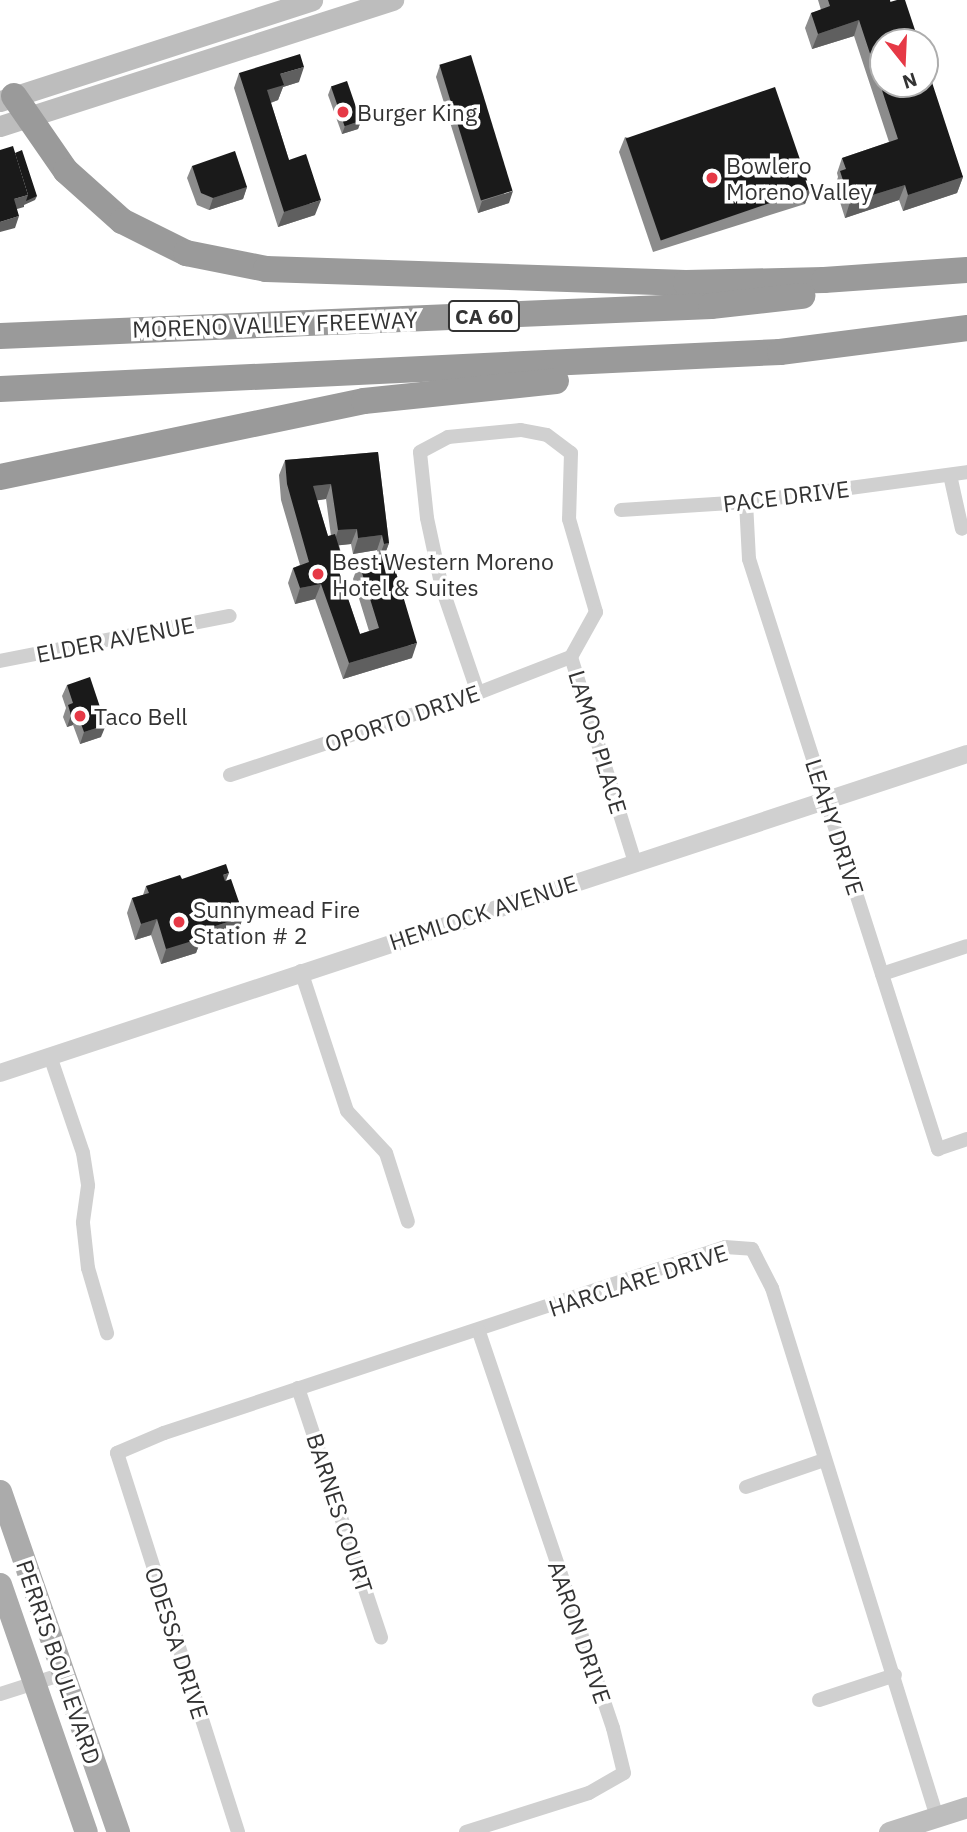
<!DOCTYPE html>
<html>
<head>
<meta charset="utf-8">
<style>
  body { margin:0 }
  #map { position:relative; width:967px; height:1832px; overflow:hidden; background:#fff; font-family:"IBM Plex Sans",sans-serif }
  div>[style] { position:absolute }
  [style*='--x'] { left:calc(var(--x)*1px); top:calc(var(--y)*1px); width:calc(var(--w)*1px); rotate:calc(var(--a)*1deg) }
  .minor>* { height:14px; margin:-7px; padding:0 7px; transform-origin:7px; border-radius:7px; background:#d0d0d0 }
  .tertiary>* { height:18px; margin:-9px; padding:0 9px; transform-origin:9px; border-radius:9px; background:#d0d0d0 }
  .secondary>* { height:21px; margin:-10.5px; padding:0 10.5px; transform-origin:10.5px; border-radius:10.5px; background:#bdbdbd }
  .primary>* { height:23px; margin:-11.5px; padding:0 11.5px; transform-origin:11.5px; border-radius:11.5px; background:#ababab }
  .motorway>* { height:26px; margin:-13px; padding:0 13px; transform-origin:13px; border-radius:13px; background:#9a9a9a }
  .wall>* { inset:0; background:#8c8c8c }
  .shaded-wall>* { inset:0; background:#5f5f5f; transform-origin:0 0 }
  .building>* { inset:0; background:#1a1a1a; transform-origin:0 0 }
  .dots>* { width:19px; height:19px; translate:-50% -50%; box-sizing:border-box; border:4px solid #fff; border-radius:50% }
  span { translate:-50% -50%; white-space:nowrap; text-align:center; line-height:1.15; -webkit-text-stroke:7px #fff; paint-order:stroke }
  .shield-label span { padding:2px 5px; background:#fff; border:2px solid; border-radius:5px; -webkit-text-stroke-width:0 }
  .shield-label { font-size:21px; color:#333; font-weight:700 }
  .poi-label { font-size:23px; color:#333 }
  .left { translate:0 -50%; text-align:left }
  .street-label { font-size:23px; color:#333 }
  .north { position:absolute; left:869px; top:28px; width:70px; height:70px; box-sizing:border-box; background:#fff; border:2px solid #adadad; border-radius:50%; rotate:162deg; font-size:19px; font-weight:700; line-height:28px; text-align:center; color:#333 }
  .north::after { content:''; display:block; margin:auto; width:24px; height:32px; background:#e63946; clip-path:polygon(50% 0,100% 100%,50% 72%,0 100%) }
</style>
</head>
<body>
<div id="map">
  <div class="minor">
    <div style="--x:950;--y:475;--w:55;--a:77.5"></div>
    <div style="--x:746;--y:502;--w:57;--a:87"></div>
    <div style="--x:749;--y:559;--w:620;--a:72.24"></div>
    <div style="--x:938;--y:1149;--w:31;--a:-19"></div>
    <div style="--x:621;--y:510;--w:125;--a:-3.7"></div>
    <div style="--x:746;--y:502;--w:223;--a:-7.7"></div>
    <div style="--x:0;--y:661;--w:234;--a:-11.1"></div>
    <div style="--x:478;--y:693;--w:111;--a:-108.9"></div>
    <div style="--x:442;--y:588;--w:72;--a:-102.1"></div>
    <div style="--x:427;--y:518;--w:66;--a:-96.1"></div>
    <div style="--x:420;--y:452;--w:32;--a:-28"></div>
    <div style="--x:448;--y:437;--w:73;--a:-5.5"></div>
    <div style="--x:521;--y:430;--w:26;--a:11"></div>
    <div style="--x:547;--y:435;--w:30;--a:37"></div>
    <div style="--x:571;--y:453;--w:66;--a:91.7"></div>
    <div style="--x:569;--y:519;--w:97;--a:73.8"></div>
    <div style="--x:596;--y:612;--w:51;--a:119.1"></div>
    <div style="--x:571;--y:657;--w:215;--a:72.7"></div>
    <div style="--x:230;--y:775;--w:261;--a:-18.3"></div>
    <div style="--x:478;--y:693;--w:100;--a:-21.2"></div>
    <div style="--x:301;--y:971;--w:147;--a:71.8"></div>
    <div style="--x:347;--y:1111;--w:57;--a:47.1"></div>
    <div style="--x:386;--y:1153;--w:72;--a:72.3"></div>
    <div style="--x:882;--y:974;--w:89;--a:-18.2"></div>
    <div style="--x:50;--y:1056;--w:102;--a:71.2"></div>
    <div style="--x:83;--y:1153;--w:33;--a:81"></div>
    <div style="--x:88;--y:1186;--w:37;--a:98"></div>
    <div style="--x:83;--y:1223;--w:45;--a:83.7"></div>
    <div style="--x:88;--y:1268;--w:68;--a:73.7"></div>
    <div style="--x:298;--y:1388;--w:263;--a:71.6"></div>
    <div style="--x:746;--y:1487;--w:83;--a:-19.1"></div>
    <div style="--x:0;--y:1694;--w:66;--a:-17.6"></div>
    <div style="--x:819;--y:1700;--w:80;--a:-18.2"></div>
    <div style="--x:238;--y:1832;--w:398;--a:-107.7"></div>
    <div style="--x:117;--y:1453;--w:51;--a:-23.1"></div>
    <div style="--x:164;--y:1433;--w:591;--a:-18.34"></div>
    <div style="--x:725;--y:1247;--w:27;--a:4"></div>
    <div style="--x:752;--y:1249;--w:44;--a:62.9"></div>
    <div style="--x:772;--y:1288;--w:554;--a:72.68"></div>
    <div style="--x:466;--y:1832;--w:129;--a:-17.6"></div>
    <div style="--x:589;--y:1793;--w:40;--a:-29.7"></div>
    <div style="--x:624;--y:1773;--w:46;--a:-103.7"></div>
    <div style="--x:613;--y:1728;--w:419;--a:-108.7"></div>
  </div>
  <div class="tertiary">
    <div style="--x:0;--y:1073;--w:1018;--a:-18.26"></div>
  </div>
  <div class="secondary">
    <div style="--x:0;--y:101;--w:328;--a:-17.9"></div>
    <div style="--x:0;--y:126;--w:413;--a:-17.8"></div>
    <div style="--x:889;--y:1832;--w:82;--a:-17.8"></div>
  </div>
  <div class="primary">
    <div style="--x:0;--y:1491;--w:361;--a:70.9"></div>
    <div style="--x:0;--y:1584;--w:262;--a:70.9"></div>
  </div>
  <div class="motorway">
    <div style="--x:14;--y:96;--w:91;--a:55.3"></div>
    <div style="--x:66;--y:171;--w:75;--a:41.8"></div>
    <div style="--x:122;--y:221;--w:72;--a:26.6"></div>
    <div style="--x:186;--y:253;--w:82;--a:11.3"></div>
    <div style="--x:266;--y:269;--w:420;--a:1.9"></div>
    <div style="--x:686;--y:283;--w:138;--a:-1.2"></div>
    <div style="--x:824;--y:280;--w:143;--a:-4"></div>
    <div style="--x:0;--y:336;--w:712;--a:-2.42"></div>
    <div style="--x:711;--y:306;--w:92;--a:-6.3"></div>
    <div style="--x:0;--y:389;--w:781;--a:-2.72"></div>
    <div style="--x:780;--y:352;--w:189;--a:-7.3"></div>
    <div style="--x:0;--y:477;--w:372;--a:-11.8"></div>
    <div style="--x:364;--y:401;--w:193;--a:-5.9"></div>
  </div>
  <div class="wall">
    <div style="clip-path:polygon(818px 0,890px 0,963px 177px,957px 193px,903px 211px,899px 200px,845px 218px,835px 186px,838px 177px,837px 173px,842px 158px,889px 142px,854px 36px,812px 49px,805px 28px,811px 13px,821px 10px)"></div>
    <div style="clip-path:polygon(440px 65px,509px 203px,478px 213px,436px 77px)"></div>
    <div style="clip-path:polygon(239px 73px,299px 82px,283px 87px,278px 100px,271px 103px,289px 160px,315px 215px,278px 227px,234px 88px)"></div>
    <div style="clip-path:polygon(331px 87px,361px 121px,358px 129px,342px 134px,328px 95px)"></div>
    <div style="clip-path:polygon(625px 137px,811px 189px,805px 204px,653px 252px,619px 152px)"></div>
    <div style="clip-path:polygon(192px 166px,247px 187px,243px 199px,209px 210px,197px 205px,187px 178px)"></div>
    <div style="clip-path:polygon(evenodd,378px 452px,389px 543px,385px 554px,412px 658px,343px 679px,315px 599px,295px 604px,288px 583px,293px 568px,300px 565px,281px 500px,279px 475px,285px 460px,378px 452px,326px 499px,331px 536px,328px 536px,317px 500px,326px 499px,378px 452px,351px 544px,353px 554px,377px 550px,378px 557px,359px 563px,353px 579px,369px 631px,360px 634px,338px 569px,342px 557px,339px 545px,351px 544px)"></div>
    <div style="clip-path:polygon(67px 685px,101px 737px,80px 744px,73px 725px,67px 727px,63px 717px,66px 708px,62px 696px)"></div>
    <div style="clip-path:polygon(182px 879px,226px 881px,239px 902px,236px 909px,238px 933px,199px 945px,196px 953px,161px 964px,151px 935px,135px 940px,127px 913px,132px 898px,143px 895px,146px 886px)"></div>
  </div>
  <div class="shaded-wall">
    <div style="clip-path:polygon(859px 20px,854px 36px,812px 49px,818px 34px)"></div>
    <div style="clip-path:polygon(304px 67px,299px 82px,283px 87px,278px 100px,261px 106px,267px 90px,280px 74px)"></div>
    <div style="clip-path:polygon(361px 121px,358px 129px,342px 134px,345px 126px)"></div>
    <div style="clip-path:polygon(963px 177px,957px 193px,903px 211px,908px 195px)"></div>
    <div style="clip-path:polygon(905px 185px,899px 200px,845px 218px,850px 202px)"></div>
    <div style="clip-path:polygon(247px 187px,243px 199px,209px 210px,213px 198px)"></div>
    <div style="left:811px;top:189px;width:16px;height:160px;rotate:112deg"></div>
    <div style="clip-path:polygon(513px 191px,509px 203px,478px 213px,482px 201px)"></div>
    <div style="clip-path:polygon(28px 195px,37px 196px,35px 200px,24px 205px,24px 207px,10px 211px,14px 199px)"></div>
    <div style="clip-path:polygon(321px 200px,315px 215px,278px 227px,284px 212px)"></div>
    <div style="clip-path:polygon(19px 216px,15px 228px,0 232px,0 222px)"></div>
    <div style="clip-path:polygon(331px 484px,326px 499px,307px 502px,313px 486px)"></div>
    <div style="clip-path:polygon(357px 529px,351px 544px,333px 546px,338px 530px)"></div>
    <div style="clip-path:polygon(382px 535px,377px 550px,353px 554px,358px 538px)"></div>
    <div style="clip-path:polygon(389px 543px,383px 559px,378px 560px,384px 544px)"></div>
    <div style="clip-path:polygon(342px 557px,337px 573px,335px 560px)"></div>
    <div style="clip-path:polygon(321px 584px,315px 599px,295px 604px,300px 588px)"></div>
    <div style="clip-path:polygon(417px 643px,412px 658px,343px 679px,349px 663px)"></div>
    <div style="clip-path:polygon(77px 713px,73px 725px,67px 727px,71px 715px)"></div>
    <div style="clip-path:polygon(106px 725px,101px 737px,80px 744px,84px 732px)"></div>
    <div style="clip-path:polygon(229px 873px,223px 888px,223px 875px)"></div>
    <div style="clip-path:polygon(239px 902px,233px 917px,233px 904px)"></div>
    <div style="clip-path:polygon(243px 917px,238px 933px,199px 945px,196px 953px,161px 964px,166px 949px,200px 931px)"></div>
    <div style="clip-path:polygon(157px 919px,151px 935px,135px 940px,141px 924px)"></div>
  </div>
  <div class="building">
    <div style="clip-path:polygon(828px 0,890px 0,890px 2px,897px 0,905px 0,919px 42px,883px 42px,883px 84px,925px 84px,925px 61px,963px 177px,908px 195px,905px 185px,850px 202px,840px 171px,846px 169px,842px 158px,898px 139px,859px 20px,818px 34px,811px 13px,830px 6px)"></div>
    <div style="clip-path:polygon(300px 54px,304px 67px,280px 74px,284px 85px,267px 90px,289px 160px,306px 154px,321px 200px,284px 212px,239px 73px)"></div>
    <div style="left:471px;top:55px;width:142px;height:33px;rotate:73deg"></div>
    <div style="left:347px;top:81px;width:42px;height:17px;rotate:71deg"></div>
    <div style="left:775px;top:87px;width:108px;height:158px;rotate:71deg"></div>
    <div style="clip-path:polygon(13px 146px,28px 195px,14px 199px,19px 216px,0 222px,0 150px)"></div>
    <div style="clip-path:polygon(22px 150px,37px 196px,26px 201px,28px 195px,15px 153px)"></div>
    <div style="clip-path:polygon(235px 151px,247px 187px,213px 198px,201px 193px,192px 166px)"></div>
    <div style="clip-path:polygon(378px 452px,389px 543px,384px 544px,382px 535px,358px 538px,357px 529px,338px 530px,331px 484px,313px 486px,328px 536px,335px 534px,342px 557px,335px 560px,360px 634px,379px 628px,359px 563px,390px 552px,417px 643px,349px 663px,321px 584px,300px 588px,293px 568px,309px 562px,287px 484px,285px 460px)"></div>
    <div style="clip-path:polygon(90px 677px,106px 725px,84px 732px,77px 713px,71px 715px,68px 705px,73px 703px,67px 685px)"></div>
    <div style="clip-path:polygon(226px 864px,229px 873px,223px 875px,225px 881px,231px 879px,239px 902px,233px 904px,234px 910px,241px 908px,243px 917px,200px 931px,202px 938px,166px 949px,157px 919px,141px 924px,132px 898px,149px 893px,146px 886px,180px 875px,182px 879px)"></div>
  </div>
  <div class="dots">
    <div style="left:343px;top:112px;background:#e63946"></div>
    <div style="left:712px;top:178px;background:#e63946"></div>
    <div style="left:318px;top:574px;background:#e63946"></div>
    <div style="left:80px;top:716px;background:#e63946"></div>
    <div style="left:179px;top:922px;background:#e63946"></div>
  </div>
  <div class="shield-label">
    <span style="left:484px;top:316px">CA 60</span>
  </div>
  <div class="poi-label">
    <span class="left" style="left:357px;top:112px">Burger King</span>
    <span class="left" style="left:726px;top:178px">Bowlero<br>Moreno Valley</span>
    <span class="left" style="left:332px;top:574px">Best Western Moreno<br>Hotel &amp; Suites</span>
    <span class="left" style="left:94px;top:716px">Taco Bell</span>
    <span class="left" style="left:193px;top:922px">Sunnymead Fire<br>Station # 2</span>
  </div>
  <div class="street-label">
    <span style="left:275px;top:324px;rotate:-2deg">MORENO VALLEY FREEWAY</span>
    <span style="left:786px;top:496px;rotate:-7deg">PACE DRIVE</span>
    <span style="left:115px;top:639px;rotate:-11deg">ELDER AVENUE</span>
    <span style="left:402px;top:718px;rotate:-19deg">OPORTO DRIVE</span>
    <span style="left:598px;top:742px;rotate:73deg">LAMOS PLACE</span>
    <span style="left:835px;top:827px;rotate:72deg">LEAHY DRIVE</span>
    <span style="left:483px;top:912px;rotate:-18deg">HEMLOCK AVENUE</span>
    <span style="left:638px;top:1280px;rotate:-18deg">HARCLARE DRIVE</span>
    <span style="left:340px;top:1513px;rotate:72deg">BARNES COURT</span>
    <span style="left:580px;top:1632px;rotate:71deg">AARON DRIVE</span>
    <span style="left:177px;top:1643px;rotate:72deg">ODESSA DRIVE</span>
    <span style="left:59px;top:1662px;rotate:71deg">PERRIS BOULEVARD</span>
  </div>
  <div class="north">N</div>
</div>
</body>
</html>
